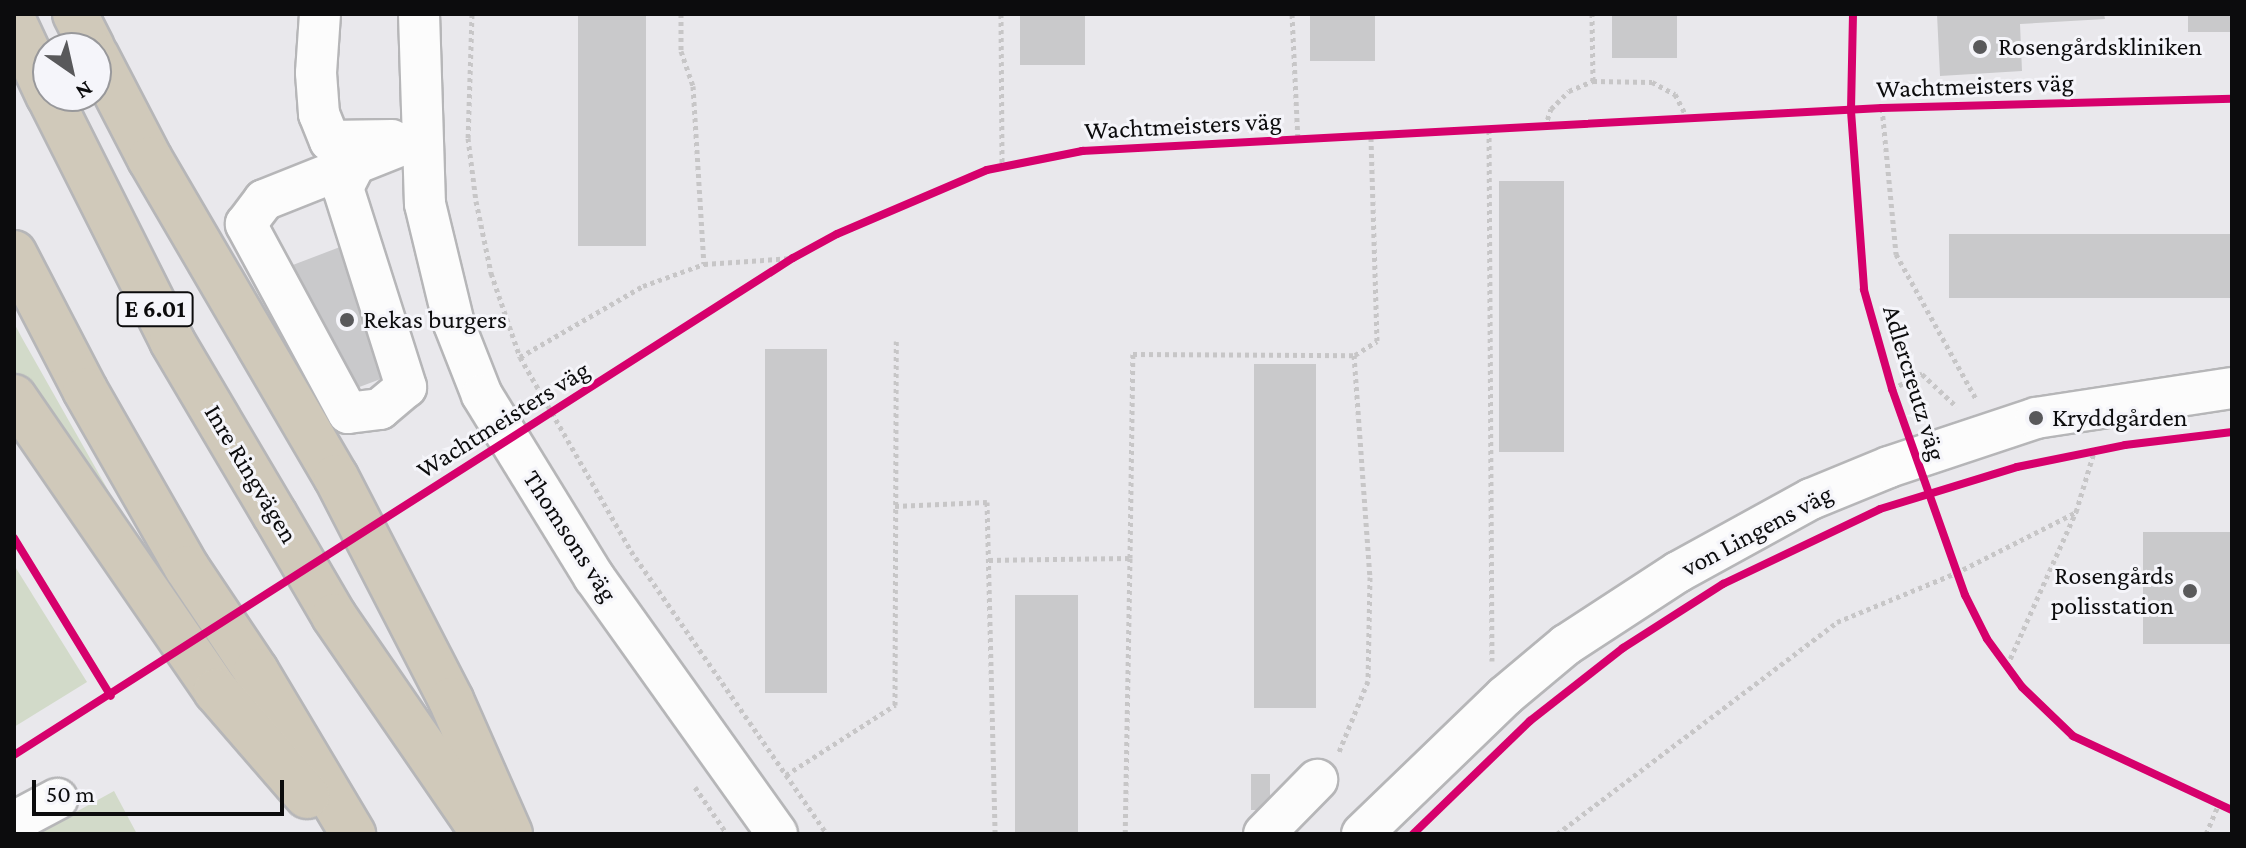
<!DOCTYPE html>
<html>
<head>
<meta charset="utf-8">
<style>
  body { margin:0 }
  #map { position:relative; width:2246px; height:848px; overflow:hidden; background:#e9e8ec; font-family:"Crimson Pro",serif }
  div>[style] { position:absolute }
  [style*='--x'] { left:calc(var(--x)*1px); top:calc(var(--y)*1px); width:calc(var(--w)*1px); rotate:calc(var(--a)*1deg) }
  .green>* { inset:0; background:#d2dac9 }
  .building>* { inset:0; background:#c9c9cb; transform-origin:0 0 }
  .path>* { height:5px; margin-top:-2.5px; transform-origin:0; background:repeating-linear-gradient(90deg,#c7c6c7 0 4px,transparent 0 8px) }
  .roads { filter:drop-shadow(2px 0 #b6b6b8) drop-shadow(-2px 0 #b6b6b8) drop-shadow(0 2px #b6b6b8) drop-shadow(0 -2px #b6b6b8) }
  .minor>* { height:40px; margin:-20px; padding:0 20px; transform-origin:20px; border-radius:20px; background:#fcfcfc }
  .highway>* { height:44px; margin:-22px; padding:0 22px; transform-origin:22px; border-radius:22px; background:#d0c9ba }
  .cycleway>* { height:8px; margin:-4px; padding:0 4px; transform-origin:4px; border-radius:4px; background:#d6006c }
  .dots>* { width:22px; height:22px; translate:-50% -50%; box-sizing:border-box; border:4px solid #f5f5fa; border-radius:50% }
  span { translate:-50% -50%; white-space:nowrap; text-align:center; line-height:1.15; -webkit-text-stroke:6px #f5f5fa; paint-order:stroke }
  .shield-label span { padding:2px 6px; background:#f5f5fa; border:2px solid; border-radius:6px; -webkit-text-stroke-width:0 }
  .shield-label { font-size:24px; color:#0c0c0d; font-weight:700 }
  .poi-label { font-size:26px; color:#0c0c0d }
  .left { translate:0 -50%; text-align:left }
  .right { translate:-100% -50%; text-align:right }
  .street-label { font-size:26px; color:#0c0c0d }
  .frame { position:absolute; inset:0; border:16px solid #0c0c0d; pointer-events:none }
  .north { position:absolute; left:32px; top:32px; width:80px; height:80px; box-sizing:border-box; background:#f5f5fa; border:2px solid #98989b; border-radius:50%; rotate:146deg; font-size:22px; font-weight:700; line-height:32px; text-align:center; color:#0c0c0d }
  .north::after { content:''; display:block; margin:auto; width:28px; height:36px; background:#59595b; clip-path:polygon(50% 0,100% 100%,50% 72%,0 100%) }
  .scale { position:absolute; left:32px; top:780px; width:252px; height:36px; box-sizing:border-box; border:4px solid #0c0c0d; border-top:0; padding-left:10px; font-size:24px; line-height:28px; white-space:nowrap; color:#0c0c0d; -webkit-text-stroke:6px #f5f5fa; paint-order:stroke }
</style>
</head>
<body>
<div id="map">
  <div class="green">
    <div style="clip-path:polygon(14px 323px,22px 338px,211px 672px,14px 386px)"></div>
    <div style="clip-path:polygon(14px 565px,87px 682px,14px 727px)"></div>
    <div style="clip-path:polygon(114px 791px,137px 834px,36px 834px)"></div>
  </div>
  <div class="building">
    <div style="left:578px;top:14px;width:68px;height:232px"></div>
    <div style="left:1020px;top:14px;width:65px;height:51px"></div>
    <div style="left:1310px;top:14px;width:65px;height:47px"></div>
    <div style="left:1612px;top:14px;width:65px;height:44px"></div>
    <div style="clip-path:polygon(1937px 14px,2104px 14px,2105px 19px,2020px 24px,2022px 71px,1940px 76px)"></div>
    <div style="left:2188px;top:14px;width:44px;height:18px"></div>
    <div style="left:1564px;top:181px;width:271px;height:65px;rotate:90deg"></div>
    <div style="left:2232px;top:234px;width:64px;height:283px;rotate:90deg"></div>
    <div style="clip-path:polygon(340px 247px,394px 374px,346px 392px,285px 268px)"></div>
    <div style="left:827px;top:349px;width:344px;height:62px;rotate:90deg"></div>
    <div style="left:1316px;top:364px;width:344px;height:62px;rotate:90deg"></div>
    <div style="left:2232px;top:532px;width:112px;height:89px;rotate:90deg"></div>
    <div style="left:1015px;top:595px;width:63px;height:239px"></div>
    <div style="left:1251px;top:774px;width:19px;height:36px"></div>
  </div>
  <div class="path">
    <div style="--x:472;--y:14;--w:124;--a:91.8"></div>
    <div style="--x:468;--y:138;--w:64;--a:82.8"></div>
    <div style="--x:476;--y:201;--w:74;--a:78.2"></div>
    <div style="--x:491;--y:273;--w:89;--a:71"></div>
    <div style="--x:520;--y:357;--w:142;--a:-30"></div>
    <div style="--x:643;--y:286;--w:65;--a:-19.8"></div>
    <div style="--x:704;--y:264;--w:89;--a:-3.9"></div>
    <div style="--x:681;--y:14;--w:37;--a:90"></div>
    <div style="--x:681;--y:51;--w:37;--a:71"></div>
    <div style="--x:693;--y:86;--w:178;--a:86.5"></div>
    <div style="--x:1001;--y:14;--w:153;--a:89.6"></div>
    <div style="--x:1292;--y:14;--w:126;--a:87.3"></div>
    <div style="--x:1593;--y:81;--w:59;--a:1"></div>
    <div style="--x:1652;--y:82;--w:26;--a:28"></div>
    <div style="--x:1675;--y:94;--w:28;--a:63"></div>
    <div style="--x:1882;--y:108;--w:147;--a:84.5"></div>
    <div style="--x:1896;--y:254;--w:166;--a:61.1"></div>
    <div style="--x:1545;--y:127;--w:19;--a:-72"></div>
    <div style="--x:1551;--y:109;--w:25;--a:-45"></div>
    <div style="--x:1569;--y:91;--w:26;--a:-23"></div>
    <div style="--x:1593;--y:81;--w:67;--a:-90.9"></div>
    <div style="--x:1489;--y:130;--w:531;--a:89.68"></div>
    <div style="--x:1355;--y:355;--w:26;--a:-32"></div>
    <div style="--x:1377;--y:341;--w:205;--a:-91.7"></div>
    <div style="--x:520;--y:357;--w:224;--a:60.2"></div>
    <div style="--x:631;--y:551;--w:344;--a:55.3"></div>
    <div style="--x:1892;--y:389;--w:34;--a:-27"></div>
    <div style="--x:1922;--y:374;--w:48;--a:43.3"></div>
    <div style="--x:895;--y:506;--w:92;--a:-2.5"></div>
    <div style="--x:987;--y:502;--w:332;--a:88.6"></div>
    <div style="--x:14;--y:544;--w:6;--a:31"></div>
    <div style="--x:1130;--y:558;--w:204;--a:-89.2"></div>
    <div style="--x:1133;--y:354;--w:221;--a:0.3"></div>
    <div style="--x:1354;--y:355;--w:223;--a:85.9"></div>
    <div style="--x:1370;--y:577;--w:104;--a:91.1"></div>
    <div style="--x:1368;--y:681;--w:79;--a:112.3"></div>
    <div style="--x:989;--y:560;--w:141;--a:-0.8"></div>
    <div style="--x:1130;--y:558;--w:276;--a:91"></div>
    <div style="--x:2007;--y:666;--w:169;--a:-65.9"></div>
    <div style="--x:2076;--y:512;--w:63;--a:-73.3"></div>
    <div style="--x:786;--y:775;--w:130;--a:-32.7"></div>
    <div style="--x:895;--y:705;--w:364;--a:-89.8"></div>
    <div style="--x:695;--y:787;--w:57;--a:55.8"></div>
    <div style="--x:1557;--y:834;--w:351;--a:-37.1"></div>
    <div style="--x:1837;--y:622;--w:129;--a:-22.4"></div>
    <div style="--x:1956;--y:573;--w:135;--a:-26.9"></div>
    <div style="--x:2206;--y:834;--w:33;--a:-67"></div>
  </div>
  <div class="roads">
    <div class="minor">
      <div style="--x:320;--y:14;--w:59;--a:93.9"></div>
      <div style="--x:316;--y:73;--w:41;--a:85.8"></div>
      <div style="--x:319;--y:114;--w:29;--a:68"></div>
      <div style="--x:330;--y:141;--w:62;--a:-0.9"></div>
      <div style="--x:419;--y:14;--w:190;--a:88.2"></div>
      <div style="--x:425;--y:204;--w:123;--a:76.4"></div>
      <div style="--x:454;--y:324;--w:76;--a:68.5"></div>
      <div style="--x:482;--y:395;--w:214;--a:58.4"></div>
      <div style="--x:594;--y:577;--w:315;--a:54.5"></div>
      <div style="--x:354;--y:166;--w:25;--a:117"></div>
      <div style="--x:343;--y:188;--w:209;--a:72.4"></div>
      <div style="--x:406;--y:387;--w:34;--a:140"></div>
      <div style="--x:380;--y:409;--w:32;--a:173"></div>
      <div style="--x:348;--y:413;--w:215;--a:-118.4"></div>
      <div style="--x:246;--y:224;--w:30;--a:-53"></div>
      <div style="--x:264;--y:200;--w:168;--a:-21.7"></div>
      <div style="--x:14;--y:822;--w:49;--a:-28.1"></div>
      <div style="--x:1264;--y:834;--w:76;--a:-45.5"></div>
      <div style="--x:1362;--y:834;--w:199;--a:-44"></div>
      <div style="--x:1505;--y:696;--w:80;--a:-39.9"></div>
      <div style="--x:1566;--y:645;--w:134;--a:-33.1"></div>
      <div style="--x:1678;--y:572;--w:152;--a:-28.8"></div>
      <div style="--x:1811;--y:499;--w:84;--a:-22.3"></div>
      <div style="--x:1889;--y:467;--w:155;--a:-18.4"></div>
      <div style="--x:2036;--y:418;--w:198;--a:-8.7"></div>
    </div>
    <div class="highway">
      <div style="--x:75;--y:14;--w:38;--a:63"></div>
      <div style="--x:14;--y:22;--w:81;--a:65"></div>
      <div style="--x:96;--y:55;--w:117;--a:62.6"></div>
      <div style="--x:150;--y:159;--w:368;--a:59.7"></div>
      <div style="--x:336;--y:477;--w:251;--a:62.7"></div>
      <div style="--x:451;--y:700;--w:146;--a:66.2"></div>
      <div style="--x:49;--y:96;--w:274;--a:63.3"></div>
      <div style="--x:172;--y:341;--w:202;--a:59.4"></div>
      <div style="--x:275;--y:515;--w:117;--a:59.7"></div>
      <div style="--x:334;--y:616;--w:265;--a:55.5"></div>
      <div style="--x:14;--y:253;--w:154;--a:62.6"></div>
      <div style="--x:85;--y:390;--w:205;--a:60.2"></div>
      <div style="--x:187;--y:568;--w:124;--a:56.2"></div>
      <div style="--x:256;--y:671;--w:190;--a:59.2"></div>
      <div style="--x:14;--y:397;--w:357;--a:55.5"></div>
      <div style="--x:216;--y:691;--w:139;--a:49.1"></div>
    </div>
  </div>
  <div class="cycleway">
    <div style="--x:1853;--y:14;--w:97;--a:91.2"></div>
    <div style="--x:1851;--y:111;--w:179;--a:85.8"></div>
    <div style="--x:1864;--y:290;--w:103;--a:74.2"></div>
    <div style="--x:1892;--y:389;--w:219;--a:70.5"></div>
    <div style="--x:1965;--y:595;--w:49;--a:63.4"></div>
    <div style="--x:1987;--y:639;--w:59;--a:53.9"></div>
    <div style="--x:2022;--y:687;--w:71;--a:43.9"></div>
    <div style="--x:2073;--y:736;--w:175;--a:25"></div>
    <div style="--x:14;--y:538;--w:185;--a:58.5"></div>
    <div style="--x:14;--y:755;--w:924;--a:-32.54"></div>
    <div style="--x:793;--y:258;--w:50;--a:-28.6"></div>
    <div style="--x:837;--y:234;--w:163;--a:-23.1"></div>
    <div style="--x:987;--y:170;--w:97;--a:-11.3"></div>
    <div style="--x:1082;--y:151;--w:801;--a:-3.08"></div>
    <div style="--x:1882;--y:108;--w:350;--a:-1.5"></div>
    <div style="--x:1413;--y:834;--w:163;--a:-44"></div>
    <div style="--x:1530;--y:721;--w:118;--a:-38.1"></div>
    <div style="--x:1623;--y:648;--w:119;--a:-32.6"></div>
    <div style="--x:1723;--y:584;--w:174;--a:-25.5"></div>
    <div style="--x:1880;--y:509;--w:143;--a:-17"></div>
    <div style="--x:2017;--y:467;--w:110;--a:-11.5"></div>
    <div style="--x:2125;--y:445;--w:108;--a:-6.9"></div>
  </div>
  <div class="dots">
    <div style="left:1980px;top:47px;background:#59595b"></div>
    <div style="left:347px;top:320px;background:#59595b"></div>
    <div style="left:2036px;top:418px;background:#59595b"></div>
    <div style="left:2190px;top:591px;background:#59595b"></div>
  </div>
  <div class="shield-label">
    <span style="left:155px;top:309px">E 6.01</span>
  </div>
  <div class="poi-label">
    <span class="left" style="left:1998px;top:47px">Rosengårdskliniken</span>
    <span class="left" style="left:363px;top:320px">Rekas burgers</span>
    <span class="left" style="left:2052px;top:418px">Kryddgården</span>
    <span class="right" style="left:2174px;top:591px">Rosengårds<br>polisstation</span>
  </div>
  <div class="street-label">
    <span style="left:1975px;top:86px;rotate:-2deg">Wachtmeisters väg</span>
    <span style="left:1183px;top:126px;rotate:-3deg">Wachtmeisters väg</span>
    <span style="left:1914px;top:383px;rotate:73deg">Adlercreutz väg</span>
    <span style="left:503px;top:420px;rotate:-32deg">Wachtmeisters väg</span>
    <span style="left:251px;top:474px;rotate:59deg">Inre Ringvägen</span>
    <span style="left:1757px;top:531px;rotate:-28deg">von Lingens väg</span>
    <span style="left:570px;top:536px;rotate:57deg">Thomsons väg</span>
  </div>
  <div class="frame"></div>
  <div class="north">N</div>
  <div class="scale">50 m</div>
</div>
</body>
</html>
